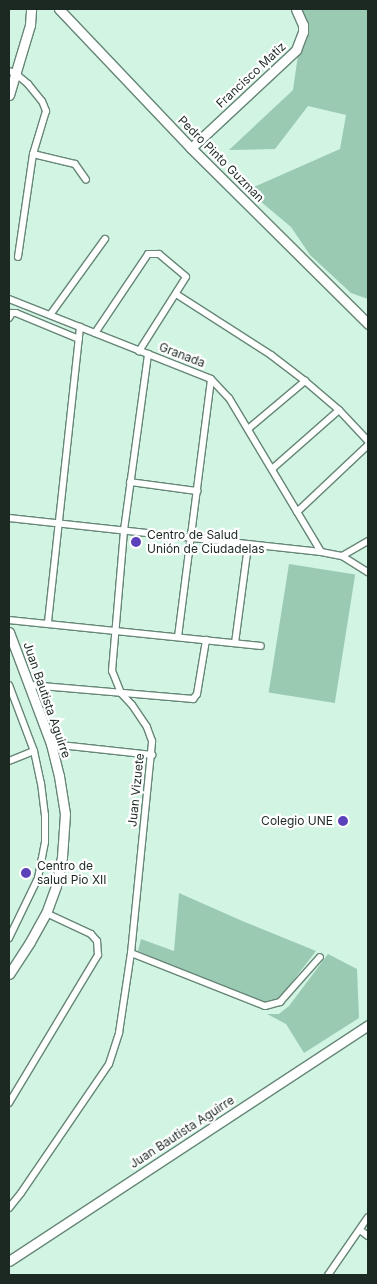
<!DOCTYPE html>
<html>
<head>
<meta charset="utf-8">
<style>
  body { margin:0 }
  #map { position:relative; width:377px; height:1284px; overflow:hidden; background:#d1f4e3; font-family:Inter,sans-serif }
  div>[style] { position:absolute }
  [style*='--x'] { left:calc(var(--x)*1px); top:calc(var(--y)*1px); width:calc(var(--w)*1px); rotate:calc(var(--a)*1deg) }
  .green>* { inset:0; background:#9bcab3; transform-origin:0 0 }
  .roads { filter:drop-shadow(1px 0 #668676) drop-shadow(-1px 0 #668676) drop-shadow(0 1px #668676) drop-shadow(0 -1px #668676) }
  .street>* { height:6px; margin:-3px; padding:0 3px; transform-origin:3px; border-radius:3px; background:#fff }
  .secondary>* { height:9px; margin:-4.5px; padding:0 4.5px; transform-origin:4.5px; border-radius:4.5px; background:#fff }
  .dots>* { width:14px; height:14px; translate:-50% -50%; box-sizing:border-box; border:2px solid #fff; border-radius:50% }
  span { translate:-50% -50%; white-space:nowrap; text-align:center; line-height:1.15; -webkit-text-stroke:4.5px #fff; paint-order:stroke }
  .street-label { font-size:12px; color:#1c2923 }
  .poi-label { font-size:12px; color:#1c2923 }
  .left { translate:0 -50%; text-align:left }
  .right { translate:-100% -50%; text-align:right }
  .frame { position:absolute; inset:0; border:10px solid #1c2923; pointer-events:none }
</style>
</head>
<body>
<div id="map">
  <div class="green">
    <div style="clip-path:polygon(293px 9px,368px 9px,368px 299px,351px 293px,310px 255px,291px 227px,247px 190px,340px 149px,346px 115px,308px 106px,275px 149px,229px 150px,293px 90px,302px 27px)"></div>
    <div style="left:289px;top:564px;width:67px;height:130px;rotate:9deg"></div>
    <div style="clip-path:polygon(179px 893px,240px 920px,316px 951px,279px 999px,270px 1002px,260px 1002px,138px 951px,141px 939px,174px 951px)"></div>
    <div style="clip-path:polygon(328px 954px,357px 969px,359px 1018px,304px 1053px,286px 1024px,267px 1014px,279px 1014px,289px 1006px)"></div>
  </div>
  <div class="roads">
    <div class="street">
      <div style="--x:9;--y:71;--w:6;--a:18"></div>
      <div style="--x:15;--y:73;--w:17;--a:40"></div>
      <div style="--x:28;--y:84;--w:22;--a:51"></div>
      <div style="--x:42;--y:101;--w:11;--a:68"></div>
      <div style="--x:46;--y:111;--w:45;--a:106.8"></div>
      <div style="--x:33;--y:154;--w:104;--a:98.3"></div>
      <div style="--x:33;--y:154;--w:43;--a:13.4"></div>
      <div style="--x:75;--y:164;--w:19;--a:55"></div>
      <div style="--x:176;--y:294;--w:113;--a:32.7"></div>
      <div style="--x:271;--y:355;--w:43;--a:37.4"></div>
      <div style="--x:305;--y:381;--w:45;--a:40.5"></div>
      <div style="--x:339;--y:410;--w:42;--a:46.9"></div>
      <div style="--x:9;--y:299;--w:217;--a:21.6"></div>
      <div style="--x:211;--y:379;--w:26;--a:47"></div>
      <div style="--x:229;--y:398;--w:179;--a:59.1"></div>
      <div style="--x:50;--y:315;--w:94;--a:-54.1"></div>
      <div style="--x:9;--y:318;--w:6;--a:-59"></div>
      <div style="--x:12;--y:313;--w:4;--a:0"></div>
      <div style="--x:16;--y:313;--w:68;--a:22.4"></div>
      <div style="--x:95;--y:333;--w:95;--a:-56.1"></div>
      <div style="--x:148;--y:254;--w:11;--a:0"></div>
      <div style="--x:159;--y:254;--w:35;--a:40"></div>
      <div style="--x:186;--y:277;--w:88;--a:122.4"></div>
      <div style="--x:248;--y:429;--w:75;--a:-40.1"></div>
      <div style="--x:272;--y:469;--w:89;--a:-41.4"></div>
      <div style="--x:130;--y:482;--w:68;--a:7.7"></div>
      <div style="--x:297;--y:512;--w:98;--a:-43.3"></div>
      <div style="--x:9;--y:518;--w:314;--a:6.2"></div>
      <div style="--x:321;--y:552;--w:21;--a:11"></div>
      <div style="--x:342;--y:556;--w:31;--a:32"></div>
      <div style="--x:342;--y:556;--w:30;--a:-30"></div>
      <div style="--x:9;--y:620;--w:253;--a:5.9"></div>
      <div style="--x:48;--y:622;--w:297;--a:-83.8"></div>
      <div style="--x:178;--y:637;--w:260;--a:-82.7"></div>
      <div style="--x:235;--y:643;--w:99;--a:-82.4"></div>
      <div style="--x:9;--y:685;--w:71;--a:69.3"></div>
      <div style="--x:34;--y:751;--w:33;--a:78"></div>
      <div style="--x:41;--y:783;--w:32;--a:83"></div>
      <div style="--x:45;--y:815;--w:27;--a:90"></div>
      <div style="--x:45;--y:842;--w:37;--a:101"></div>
      <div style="--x:38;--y:878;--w:67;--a:115.8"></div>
      <div style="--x:30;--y:685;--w:164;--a:4.9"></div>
      <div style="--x:193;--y:699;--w:6;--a:-51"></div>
      <div style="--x:197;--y:694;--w:55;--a:-80.5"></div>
      <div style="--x:51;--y:744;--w:102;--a:6.2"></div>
      <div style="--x:9;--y:761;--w:27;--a:-22"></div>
      <div style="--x:131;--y:953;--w:144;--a:21.6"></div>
      <div style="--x:265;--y:1006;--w:16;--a:-15"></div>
      <div style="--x:280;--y:1002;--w:60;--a:-48.4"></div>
      <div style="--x:9;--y:1103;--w:173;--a:-59"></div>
      <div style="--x:98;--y:955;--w:14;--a:-94"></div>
      <div style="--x:97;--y:941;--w:9;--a:-131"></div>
      <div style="--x:91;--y:934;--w:50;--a:-155"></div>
      <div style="--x:9;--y:1208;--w:19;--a:-51"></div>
      <div style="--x:21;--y:1193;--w:156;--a:-55.7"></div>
      <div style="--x:109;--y:1064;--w:33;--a:-72"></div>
      <div style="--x:119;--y:1033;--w:81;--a:-81.5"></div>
      <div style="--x:131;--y:953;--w:213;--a:-84.3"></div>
      <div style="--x:152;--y:741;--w:15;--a:-110"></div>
      <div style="--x:147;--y:727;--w:27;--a:-124"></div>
      <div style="--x:132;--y:705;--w:16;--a:-133"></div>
      <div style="--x:121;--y:693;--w:24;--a:-112"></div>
      <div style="--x:112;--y:671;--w:142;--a:-85.1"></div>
      <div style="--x:124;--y:530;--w:178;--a:-82.2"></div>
      <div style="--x:360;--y:1230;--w:10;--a:37"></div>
      <div style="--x:328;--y:1275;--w:70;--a:-55.4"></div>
    </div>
    <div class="secondary">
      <div style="--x:59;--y:9;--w:192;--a:46.5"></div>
      <div style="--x:191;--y:148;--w:250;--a:44.8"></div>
      <div style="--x:9;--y:95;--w:73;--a:-73.3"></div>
      <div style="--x:30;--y:25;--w:16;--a:-86"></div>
      <div style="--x:191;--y:148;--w:144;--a:-43"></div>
      <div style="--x:296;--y:50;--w:19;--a:-69"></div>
      <div style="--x:303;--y:32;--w:7;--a:-90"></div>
      <div style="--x:303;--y:25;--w:17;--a:-114"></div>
      <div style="--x:9;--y:632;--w:120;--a:69.4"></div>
      <div style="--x:51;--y:744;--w:33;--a:76"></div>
      <div style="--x:59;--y:776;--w:38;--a:81"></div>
      <div style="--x:65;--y:814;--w:43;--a:94"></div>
      <div style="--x:62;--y:857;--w:30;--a:102"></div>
      <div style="--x:56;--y:886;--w:29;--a:110"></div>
      <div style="--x:46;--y:913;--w:33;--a:119"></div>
      <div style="--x:30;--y:942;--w:38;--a:123"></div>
      <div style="--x:9;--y:1261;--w:430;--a:-33.3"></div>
    </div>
  </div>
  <div class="dots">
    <div style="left:136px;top:542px;background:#5b41ba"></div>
    <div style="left:343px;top:821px;background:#5b41ba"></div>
    <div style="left:26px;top:873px;background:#5b41ba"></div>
  </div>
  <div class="street-label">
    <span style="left:251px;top:75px;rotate:-43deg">Francisco Matiz</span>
    <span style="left:221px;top:159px;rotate:45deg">Pedro Pinto Guzman</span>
    <span style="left:182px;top:355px;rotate:21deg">Granada</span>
    <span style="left:47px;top:700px;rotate:71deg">Juan Bautista Aguirre</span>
    <span style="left:136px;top:790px;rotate:-84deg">Juan Vizuete</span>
    <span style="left:182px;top:1132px;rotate:-33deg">Juan Bautista Aguirre</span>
  </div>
  <div class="poi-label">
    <span class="left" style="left:147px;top:542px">Centro de Salud<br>Unión de Ciudadelas</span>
    <span class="right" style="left:333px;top:821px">Colegio UNE</span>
    <span class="left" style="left:37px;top:873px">Centro de<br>salud Pio XII</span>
  </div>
  <div class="frame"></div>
</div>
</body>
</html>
